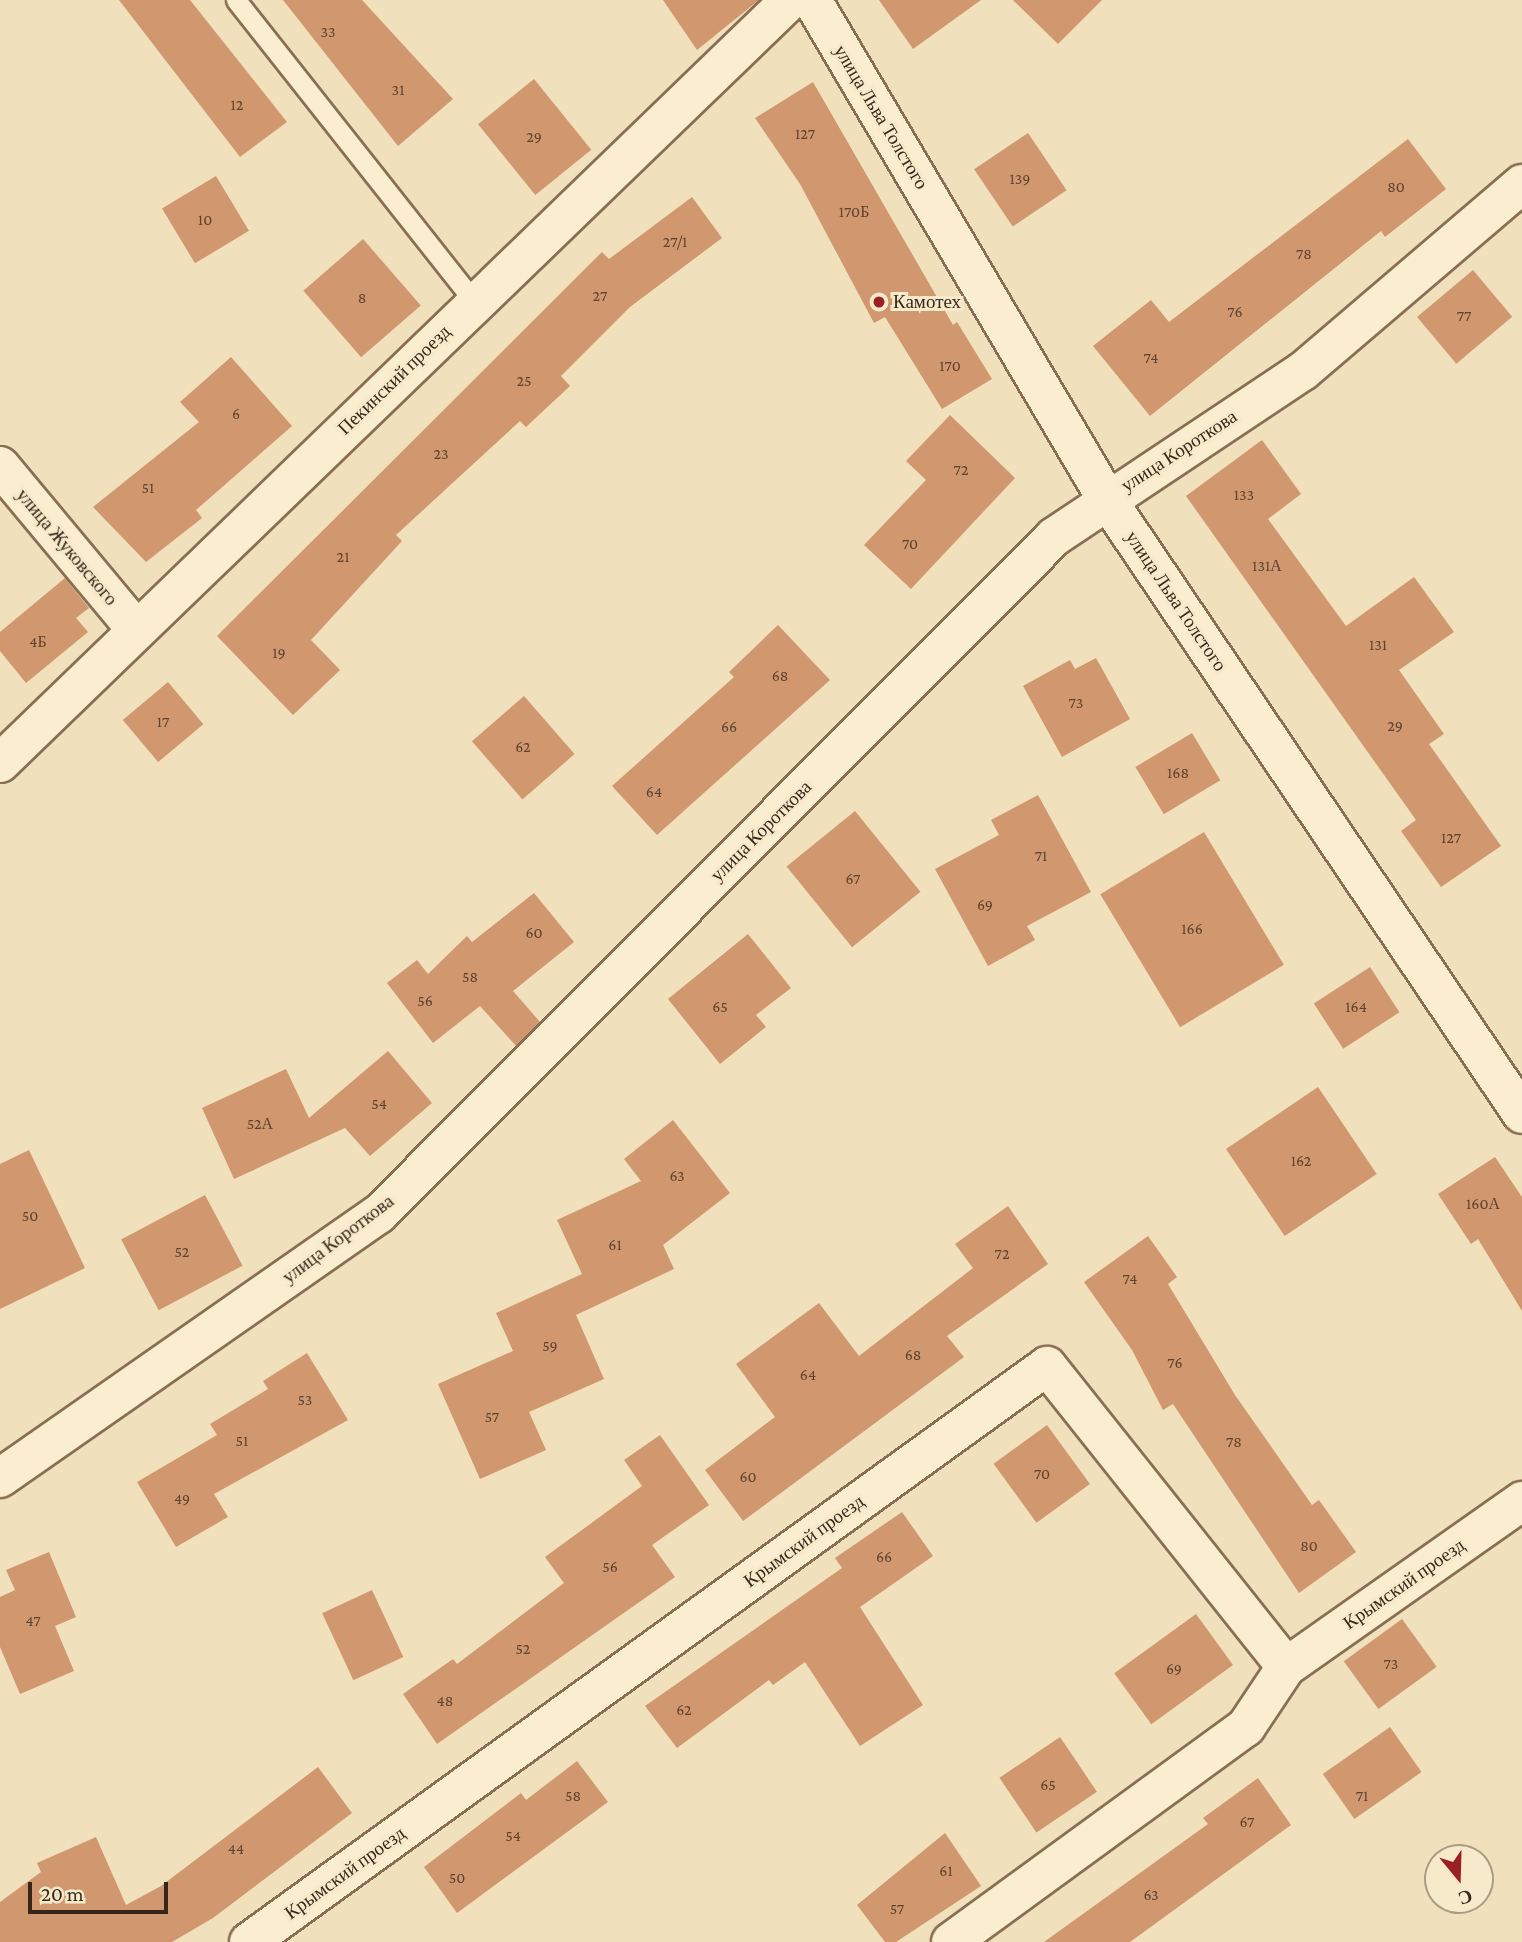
<!DOCTYPE html>
<html>
<head>
<meta charset="utf-8">
<style>
  body { margin:0 }
  #map { position:relative; width:1522px; height:1942px; overflow:hidden; background:#f0e0bb; font-family:"Crimson Pro",serif }
  div>[style] { position:absolute }
  [style*='--x'] { left:calc(var(--x)*1px); top:calc(var(--y)*1px); width:calc(var(--w)*1px); rotate:calc(var(--a)*1deg) }
  .building>* { inset:0; background:#d1976f; transform-origin:0 0 }
  .roads { filter:drop-shadow(2px 0 #886f54) drop-shadow(-2px 0 #886f54) drop-shadow(0 2px #886f54) drop-shadow(0 -2px #886f54) }
  .service>* { height:19px; margin:-9.5px; padding:0 9.5px; transform-origin:9.5px; border-radius:9.5px; background:#fbedcf }
  .minor>* { height:38px; margin:-19px; padding:0 19px; transform-origin:19px; border-radius:19px; background:#fbedcf }
  .dots>* { width:19px; height:19px; translate:-50% -50%; box-sizing:border-box; border:4px solid #f7eacb; border-radius:50% }
  span { translate:-50% -50%; white-space:nowrap; text-align:center; line-height:1.15; -webkit-text-stroke:6px #f7eacb; paint-order:stroke }
  .number-label { font-size:16px; color:#5d432f }
  .number-label span { -webkit-text-stroke-width:0 }
  .street-label { font-size:19px; color:#36271a }
  .poi-label { font-size:19px; color:#36271a }
  .left { translate:0 -50%; text-align:left }
  .north { position:absolute; left:1424px; top:1844px; width:70px; height:70px; box-sizing:border-box; background:#f7eacb; border:2px solid #aa9c84; border-radius:50%; rotate:161deg; font-size:19px; font-weight:700; line-height:28px; text-align:center; color:#36271a }
  .north::after { content:''; display:block; margin:auto; width:24px; height:32px; background:#9a2123; clip-path:polygon(50% 0,100% 100%,50% 72%,0 100%) }
  .scale { position:absolute; left:28px; top:1882px; width:140px; height:32px; box-sizing:border-box; border:4px solid #36271a; border-top:0; padding-left:9px; font-size:21px; line-height:24px; white-space:nowrap; color:#36271a; -webkit-text-stroke:5px #f7eacb; paint-order:stroke }
</style>
</head>
<body>
<div id="map">
  <div class="building">
    <div style="clip-path:polygon(119px 0,190px 0,287px 122px,240px 157px)"></div>
    <div style="clip-path:polygon(283px 0,362px 0,453px 99px,398px 146px)"></div>
    <div style="clip-path:polygon(663px 0,759px 0,697px 50px)"></div>
    <div style="clip-path:polygon(879px 0,981px 0,913px 49px)"></div>
    <div style="clip-path:polygon(1013px 0,1102px 0,1058px 44px)"></div>
    <div style="left:534px;top:79px;width:91px;height:72px;rotate:51deg"></div>
    <div style="clip-path:polygon(813px 82px,953px 325px,957px 322px,992px 379px,942px 409px,885px 317px,874px 323px,800px 184px,755px 118px)"></div>
    <div style="left:1028px;top:133px;width:69px;height:65px;rotate:56deg"></div>
    <div style="clip-path:polygon(1408px 139px,1446px 189px,1385px 237px,1381px 231px,1150px 416px,1093px 346px,1151px 300px,1169px 322px)"></div>
    <div style="left:216px;top:176px;width:64px;height:63px;rotate:59deg"></div>
    <div style="clip-path:polygon(692px 197px,722px 238px,630px 307px,561px 376px,570px 386px,526px 427px,520px 421px,396px 535px,402px 541px,311px 640px,340px 670px,293px 715px,217px 636px,602px 252px,609px 259px)"></div>
    <div style="left:363px;top:239px;width:88px;height:79px;rotate:49deg"></div>
    <div style="left:1473px;top:270px;width:61px;height:73px;rotate:50deg"></div>
    <div style="clip-path:polygon(231px 357px,292px 426px,196px 510px,202px 518px,146px 562px,93px 507px,199px 422px,180px 402px)"></div>
    <div style="clip-path:polygon(950px 415px,1015px 478px,911px 589px,864px 545px,926px 480px,906px 461px)"></div>
    <div style="clip-path:polygon(1262px 440px,1301px 494px,1268px 519px,1346px 626px,1414px 577px,1454px 632px,1399px 670px,1444px 734px,1429px 744px,1501px 846px,1441px 887px,1401px 831px,1416px 820px,1186px 496px)"></div>
    <div style="clip-path:polygon(65px 578px,89px 608px,76px 618px,88px 632px,26px 683px,0 651px,0 632px)"></div>
    <div style="clip-path:polygon(778px 625px,830px 680px,657px 835px,612px 786px,734px 677px,729px 672px)"></div>
    <div style="clip-path:polygon(1096px 658px,1130px 719px,1062px 757px,1023px 686px,1070px 660px,1075px 669px)"></div>
    <div style="left:168px;top:682px;width:55px;height:59px;rotate:50deg"></div>
    <div style="left:524px;top:696px;width:77px;height:69px;rotate:49deg"></div>
    <div style="left:1192px;top:733px;width:55px;height:66px;rotate:59deg"></div>
    <div style="clip-path:polygon(1038px 795px,1091px 892px,1027px 926px,1035px 940px,988px 966px,935px 869px,999px 835px,991px 820px)"></div>
    <div style="left:855px;top:811px;width:104px;height:88px;rotate:51deg"></div>
    <div style="left:1204px;top:832px;width:155px;height:121px;rotate:59deg"></div>
    <div style="clip-path:polygon(534px 893px,574px 942px,513px 991px,540px 1022px,516px 1046px,480px 1006px,433px 1043px,387px 983px,417px 960px,428px 974px,467px 936px,472px 942px)"></div>
    <div style="clip-path:polygon(748px 934px,791px 988px,756px 1015px,766px 1027px,720px 1064px,668px 999px)"></div>
    <div style="left:1370px;top:967px;width:54px;height:67px;rotate:57deg"></div>
    <div style="clip-path:polygon(388px 1051px,432px 1103px,370px 1156px,345px 1128px,234px 1179px,202px 1108px,286px 1069px,309px 1118px)"></div>
    <div style="left:1318px;top:1087px;width:105px;height:111px;rotate:56deg"></div>
    <div style="clip-path:polygon(673px 1120px,730px 1193px,663px 1245px,674px 1269px,576px 1315px,604px 1379px,529px 1412px,546px 1450px,480px 1479px,438px 1384px,513px 1351px,496px 1313px,582px 1274px,557px 1220px,641px 1181px,624px 1159px)"></div>
    <div style="clip-path:polygon(29px 1150px,85px 1268px,0 1309px,0 1164px)"></div>
    <div style="clip-path:polygon(1495px 1157px,1522px 1197px,1522px 1311px,1478px 1239px,1471px 1244px,1438px 1194px)"></div>
    <div style="left:205px;top:1195px;width:80px;height:95px;rotate:62deg"></div>
    <div style="clip-path:polygon(1008px 1206px,1048px 1264px,947px 1336px,964px 1357px,743px 1521px,705px 1470px,775px 1417px,736px 1364px,819px 1303px,859px 1356px,973px 1268px,955px 1244px)"></div>
    <div style="clip-path:polygon(1148px 1236px,1177px 1277px,1168px 1284px,1235px 1395px,1312px 1505px,1319px 1500px,1356px 1552px,1299px 1593px,1173px 1404px,1163px 1410px,1132px 1350px,1084px 1282px)"></div>
    <div style="clip-path:polygon(307px 1353px,348px 1420px,214px 1494px,228px 1517px,176px 1547px,137px 1482px,217px 1435px,210px 1424px,268px 1389px,263px 1381px)"></div>
    <div style="left:1047px;top:1425px;width:73px;height:66px;rotate:54deg"></div>
    <div style="clip-path:polygon(660px 1435px,709px 1505px,652px 1545px,675px 1577px,437px 1744px,403px 1694px,453px 1659px,457px 1664px,564px 1583px,545px 1557px,642px 1486px,624px 1460px)"></div>
    <div style="clip-path:polygon(902px 1512px,933px 1556px,860px 1607px,923px 1705px,860px 1746px,805px 1662px,773px 1685px,769px 1680px,677px 1748px,645px 1706px,842px 1568px,835px 1558px)"></div>
    <div style="clip-path:polygon(49px 1552px,76px 1617px,55px 1626px,74px 1671px,20px 1694px,0 1647px,0 1597px,15px 1590px,6px 1570px)"></div>
    <div style="left:372px;top:1590px;width:74px;height:55px;rotate:65deg"></div>
    <div style="left:1196px;top:1614px;width:63px;height:101px;rotate:54deg"></div>
    <div style="left:1402px;top:1619px;width:59px;height:72px;rotate:54deg"></div>
    <div style="left:1390px;top:1727px;width:55px;height:82px;rotate:55deg"></div>
    <div style="left:1060px;top:1737px;width:66px;height:73px;rotate:56deg"></div>
    <div style="clip-path:polygon(577px 1761px,608px 1802px,457px 1913px,424px 1867px,521px 1793px,526px 1800px)"></div>
    <div style="clip-path:polygon(318px 1767px,352px 1813px,213px 1918px,172px 1942px,0 1942px,0 1902px,41px 1872px,37px 1863px,96px 1837px,126px 1905px,161px 1886px)"></div>
    <div style="clip-path:polygon(1258px 1778px,1291px 1825px,1130px 1942px,1044px 1942px,1208px 1824px,1203px 1818px)"></div>
    <div style="clip-path:polygon(945px 1833px,981px 1886px,896px 1942px,885px 1942px,857px 1905px)"></div>
  </div>
  <div class="roads">
    <div class="service">
      <div style="--x:236;--y:0;--w:386;--a:51.7"></div>
    </div>
    <div class="minor">
      <div style="--x:812;--y:0;--w:578;--a:59.44"></div>
      <div style="--x:1106;--y:498;--w:743;--a:55.97"></div>
      <div style="--x:0;--y:466;--w:209;--a:50.2"></div>
      <div style="--x:0;--y:763;--w:1098;--a:-44"></div>
      <div style="--x:0;--y:1478;--w:462;--a:-34.9"></div>
      <div style="--x:379;--y:1214;--w:956;--a:-45.08"></div>
      <div style="--x:1054;--y:537;--w:299;--a:-33.7"></div>
      <div style="--x:1303;--y:371;--w:288;--a:-40.5"></div>
      <div style="--x:249;--y:1942;--w:984;--a:-35.82"></div>
      <div style="--x:1047;--y:1366;--w:384;--a:51.5"></div>
      <div style="--x:951;--y:1942;--w:365;--a:-36.1"></div>
      <div style="--x:1246;--y:1727;--w:72;--a:-56.3"></div>
      <div style="--x:1286;--y:1667;--w:289;--a:-35.1"></div>
    </div>
  </div>
  <div class="dots">
    <div style="left:879px;top:302px;background:#9a2123"></div>
  </div>
  <div class="number-label">
    <span style="left:328px;top:32px">33</span>
    <span style="left:398px;top:90px">31</span>
    <span style="left:237px;top:105px">12</span>
    <span style="left:805px;top:134px">127</span>
    <span style="left:534px;top:137px">29</span>
    <span style="left:1020px;top:179px">139</span>
    <span style="left:1396px;top:187px">80</span>
    <span style="left:854px;top:212px">170Б</span>
    <span style="left:205px;top:220px">10</span>
    <span style="left:675px;top:242px">27/1</span>
    <span style="left:1304px;top:254px">78</span>
    <span style="left:600px;top:296px">27</span>
    <span style="left:362px;top:298px">8</span>
    <span style="left:1235px;top:312px">76</span>
    <span style="left:1464px;top:316px">77</span>
    <span style="left:1151px;top:358px">74</span>
    <span style="left:950px;top:366px">170</span>
    <span style="left:524px;top:381px">25</span>
    <span style="left:236px;top:414px">6</span>
    <span style="left:441px;top:454px">23</span>
    <span style="left:961px;top:470px">72</span>
    <span style="left:148px;top:488px">51</span>
    <span style="left:1244px;top:495px">133</span>
    <span style="left:910px;top:544px">70</span>
    <span style="left:343px;top:557px">21</span>
    <span style="left:1267px;top:566px">131А</span>
    <span style="left:38px;top:642px">4Б</span>
    <span style="left:1378px;top:645px">131</span>
    <span style="left:279px;top:653px">19</span>
    <span style="left:780px;top:676px">68</span>
    <span style="left:1076px;top:703px">73</span>
    <span style="left:163px;top:722px">17</span>
    <span style="left:1395px;top:726px">29</span>
    <span style="left:729px;top:727px">66</span>
    <span style="left:523px;top:747px">62</span>
    <span style="left:1178px;top:773px">168</span>
    <span style="left:654px;top:792px">64</span>
    <span style="left:1451px;top:838px">127</span>
    <span style="left:1041px;top:856px">71</span>
    <span style="left:853px;top:879px">67</span>
    <span style="left:985px;top:905px">69</span>
    <span style="left:1192px;top:929px">166</span>
    <span style="left:534px;top:933px">60</span>
    <span style="left:470px;top:977px">58</span>
    <span style="left:425px;top:1001px">56</span>
    <span style="left:720px;top:1007px">65</span>
    <span style="left:1356px;top:1007px">164</span>
    <span style="left:379px;top:1104px">54</span>
    <span style="left:260px;top:1124px">52А</span>
    <span style="left:1301px;top:1161px">162</span>
    <span style="left:677px;top:1176px">63</span>
    <span style="left:1483px;top:1204px">160А</span>
    <span style="left:30px;top:1216px">50</span>
    <span style="left:615px;top:1245px">61</span>
    <span style="left:182px;top:1252px">52</span>
    <span style="left:1002px;top:1254px">72</span>
    <span style="left:1130px;top:1279px">74</span>
    <span style="left:550px;top:1346px">59</span>
    <span style="left:913px;top:1355px">68</span>
    <span style="left:1175px;top:1363px">76</span>
    <span style="left:808px;top:1375px">64</span>
    <span style="left:305px;top:1400px">53</span>
    <span style="left:492px;top:1417px">57</span>
    <span style="left:242px;top:1441px">51</span>
    <span style="left:1234px;top:1442px">78</span>
    <span style="left:1042px;top:1474px">70</span>
    <span style="left:748px;top:1477px">60</span>
    <span style="left:182px;top:1499px">49</span>
    <span style="left:1309px;top:1546px">80</span>
    <span style="left:884px;top:1557px">66</span>
    <span style="left:610px;top:1567px">56</span>
    <span style="left:33px;top:1621px">47</span>
    <span style="left:523px;top:1649px">52</span>
    <span style="left:1391px;top:1664px">73</span>
    <span style="left:1174px;top:1669px">69</span>
    <span style="left:445px;top:1701px">48</span>
    <span style="left:684px;top:1710px">62</span>
    <span style="left:1048px;top:1785px">65</span>
    <span style="left:573px;top:1796px">58</span>
    <span style="left:1362px;top:1796px">71</span>
    <span style="left:1247px;top:1822px">67</span>
    <span style="left:513px;top:1836px">54</span>
    <span style="left:236px;top:1849px">44</span>
    <span style="left:946px;top:1871px">61</span>
    <span style="left:457px;top:1878px">50</span>
    <span style="left:1151px;top:1895px">63</span>
    <span style="left:897px;top:1909px">57</span>
  </div>
  <div class="street-label">
    <span style="left:881px;top:117px;rotate:59deg">улица Льва Толстого</span>
    <span style="left:394px;top:380px;rotate:-44deg">Пекинский проезд</span>
    <span style="left:1179px;top:451px;rotate:-33deg">улица Короткова</span>
    <span style="left:67px;top:547px;rotate:50deg">улица Жуковского</span>
    <span style="left:1176px;top:601px;rotate:56deg">улица Льва Толстого</span>
    <span style="left:761px;top:831px;rotate:-45deg">улица Короткова</span>
    <span style="left:338px;top:1239px;rotate:-37deg">улица Короткова</span>
    <span style="left:804px;top:1541px;rotate:-36deg">Крымский проезд</span>
    <span style="left:1404px;top:1584px;rotate:-35deg">Крымский проезд</span>
    <span style="left:345px;top:1873px;rotate:-36deg">Крымский проезд</span>
  </div>
  <div class="poi-label">
    <span class="left" style="left:893px;top:302px">Камотех</span>
  </div>
  <div class="north">С</div>
  <div class="scale">20 m</div>
</div>
</body>
</html>
